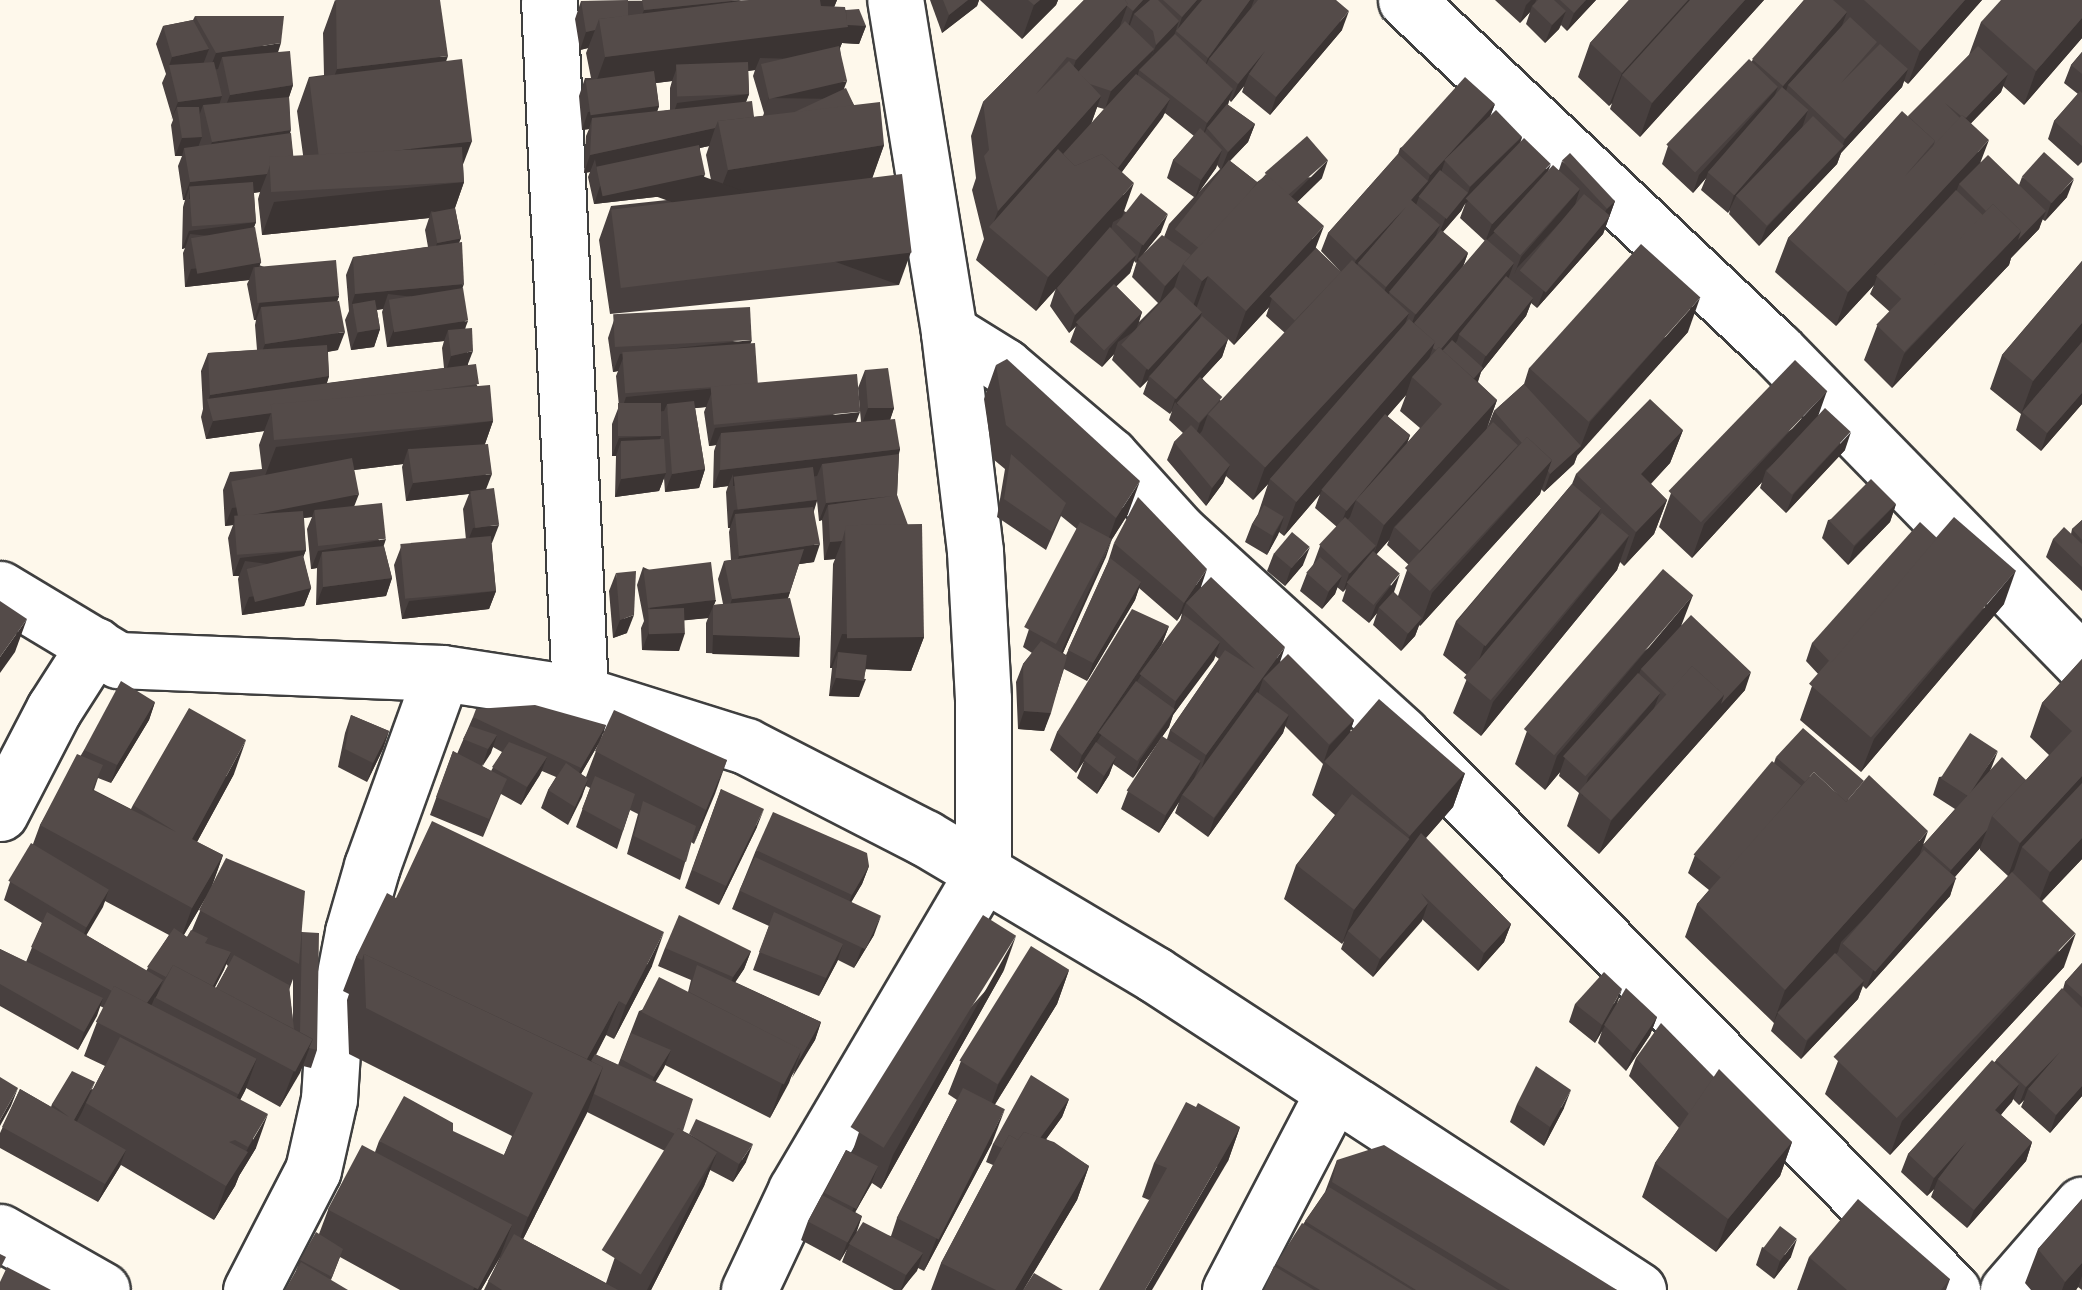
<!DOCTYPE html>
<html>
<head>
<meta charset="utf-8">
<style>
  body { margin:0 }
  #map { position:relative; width:2082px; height:1290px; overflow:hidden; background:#fef8eb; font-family:"Zilla Slab",serif }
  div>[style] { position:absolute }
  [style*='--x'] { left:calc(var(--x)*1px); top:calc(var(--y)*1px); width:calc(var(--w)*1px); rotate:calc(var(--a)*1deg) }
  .roads { filter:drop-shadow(2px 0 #3f3f3f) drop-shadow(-2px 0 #3f3f3f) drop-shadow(0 2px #3f3f3f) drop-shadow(0 -2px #3f3f3f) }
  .minor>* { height:55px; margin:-27.5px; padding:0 27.5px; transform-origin:27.5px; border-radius:27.5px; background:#fff }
  .wall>* { inset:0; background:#48403f }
  .shaded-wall>* { inset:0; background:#3b3433; transform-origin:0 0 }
  .building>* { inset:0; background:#544b49; transform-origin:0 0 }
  span { translate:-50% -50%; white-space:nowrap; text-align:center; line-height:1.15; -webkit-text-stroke:10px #fff; paint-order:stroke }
</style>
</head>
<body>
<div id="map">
  <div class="roads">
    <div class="minor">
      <div style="--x:549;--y:0;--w:695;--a:87.44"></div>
      <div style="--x:1406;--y:0;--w:510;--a:43.33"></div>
      <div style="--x:1777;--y:350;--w:436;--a:45.7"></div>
      <div style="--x:949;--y:332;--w:65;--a:31.7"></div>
      <div style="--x:1004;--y:366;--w:139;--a:40.3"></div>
      <div style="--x:1110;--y:456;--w:103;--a:47.8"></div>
      <div style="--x:1179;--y:532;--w:300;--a:42.3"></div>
      <div style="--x:1401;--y:734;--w:783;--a:45.26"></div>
      <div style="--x:0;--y:589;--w:138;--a:31"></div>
      <div style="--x:118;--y:660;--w:324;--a:2.3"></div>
      <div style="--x:442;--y:673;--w:140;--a:8.7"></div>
      <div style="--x:580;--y:694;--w:174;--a:17.4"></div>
      <div style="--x:746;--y:746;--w:201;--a:27.2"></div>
      <div style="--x:925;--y:838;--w:266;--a:30.7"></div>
      <div style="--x:1154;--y:974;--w:578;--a:33.14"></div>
      <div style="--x:0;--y:813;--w:117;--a:-62.6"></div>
      <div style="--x:54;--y:709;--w:76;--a:-57.4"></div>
      <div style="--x:0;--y:1232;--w:117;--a:29.6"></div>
      <div style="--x:251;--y:1290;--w:135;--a:-62.7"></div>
      <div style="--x:313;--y:1170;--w:73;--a:-77.3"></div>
      <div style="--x:329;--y:1099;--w:63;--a:-86.4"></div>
      <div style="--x:333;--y:1036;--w:106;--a:-79.1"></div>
      <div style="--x:353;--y:932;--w:69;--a:-73.9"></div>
      <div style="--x:372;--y:866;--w:205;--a:-70.1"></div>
      <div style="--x:749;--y:1290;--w:110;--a:-64.8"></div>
      <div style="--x:796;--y:1190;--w:368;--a:-59.5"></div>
      <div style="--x:983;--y:873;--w:174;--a:-90"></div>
      <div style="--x:983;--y:699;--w:148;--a:-93.1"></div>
      <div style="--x:975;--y:551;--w:221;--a:-96.8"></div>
      <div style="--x:949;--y:332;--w:336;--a:-99.2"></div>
      <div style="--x:1230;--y:1290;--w:222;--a:-62.4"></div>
      <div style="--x:2008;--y:1290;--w:113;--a:-49"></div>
    </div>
  </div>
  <div class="wall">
    <div style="clip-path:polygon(evenodd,335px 0,446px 61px,463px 164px,464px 182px,455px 208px,461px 238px,459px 242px,468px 365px,493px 421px,485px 444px,486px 489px,496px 591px,489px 609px,402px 619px,394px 565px,401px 547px,466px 540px,463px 509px,469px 494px,406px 501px,402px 467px,403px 464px,354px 470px,354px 506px,384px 547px,392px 578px,386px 596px,316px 605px,317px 568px,311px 569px,307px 529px,312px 517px,304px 518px,306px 550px,303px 557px,311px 588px,304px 606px,242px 615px,238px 579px,239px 576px,233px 576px,228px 538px,233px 525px,225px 526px,223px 490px,230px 472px,262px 469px,259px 445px,264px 431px,206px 439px,201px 417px,203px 409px,201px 371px,208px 353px,257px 350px,255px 325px,256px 320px,254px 320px,247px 284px,249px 280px,185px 287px,183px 253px,185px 248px,182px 249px,183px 207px,185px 200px,183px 200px,178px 166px,182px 156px,175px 156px,171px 125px,173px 120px,162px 83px,166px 74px,156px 44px,163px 26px,193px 20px,195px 16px,278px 52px,293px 85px,289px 97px,290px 133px,294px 163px,304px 162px,297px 111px,309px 77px,324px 75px,323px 33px,335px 0,260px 192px,258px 199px,262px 235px,429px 218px,425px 230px,428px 247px,353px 257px,346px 275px,349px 311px,345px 320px,351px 350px,374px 347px,380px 329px,377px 310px,383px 309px,382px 312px,387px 347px,444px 341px,442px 348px,444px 368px,327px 383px,329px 376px,328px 352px,338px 350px,337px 301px,339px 296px,259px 265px,261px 262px,254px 227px,256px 222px,254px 193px,260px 192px)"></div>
    <div style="clip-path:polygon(evenodd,837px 0,834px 7px,846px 10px,866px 26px,859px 44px,842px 43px,840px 48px,844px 88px,854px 105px,884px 145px,872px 178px,899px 285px,610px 314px,599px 240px,611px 206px,714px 195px,706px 155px,709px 146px,700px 148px,699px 192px,594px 204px,588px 177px,590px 172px,584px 173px,586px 136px,589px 129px,582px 130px,579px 96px,585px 78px,591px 78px,586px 53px,588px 48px,580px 50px,575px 19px,581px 1px,837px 0,755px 70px,753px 76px,764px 113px,763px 116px,754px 117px,746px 102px,749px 94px,748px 71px,755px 70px,837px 0,672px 81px,670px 88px,670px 110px,657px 112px,659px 106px,656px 83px,672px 81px)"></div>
    <div style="clip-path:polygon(930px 0,979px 0,977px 6px,942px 33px)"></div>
    <div style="clip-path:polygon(980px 0,1058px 0,1056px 5px,1022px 39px)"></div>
    <div style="clip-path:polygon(evenodd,1084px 0,1336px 0,1342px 30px,1270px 115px,1242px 92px,1244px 86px,1231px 102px,1229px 100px,1228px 105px,1255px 124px,1248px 142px,1230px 161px,1257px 182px,1267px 175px,1322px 178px,1297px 202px,1316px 248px,1341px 272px,1321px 251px,1328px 233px,1398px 154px,1400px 148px,1495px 104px,1490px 116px,1522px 137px,1520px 143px,1548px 171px,1559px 170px,1562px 161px,1615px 201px,1603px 234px,1537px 308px,1531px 303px,1526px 316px,1481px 372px,1478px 382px,1497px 400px,1487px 428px,1494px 411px,1524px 384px,1529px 368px,1688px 332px,1577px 455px,1574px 464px,1544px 492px,1541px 489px,1540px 494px,1420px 626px,1419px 625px,1415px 636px,1401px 651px,1373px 625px,1377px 613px,1369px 623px,1342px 601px,1346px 589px,1343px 592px,1337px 587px,1335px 594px,1322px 609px,1300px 591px,1307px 573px,1313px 565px,1320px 546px,1337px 527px,1315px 508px,1320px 494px,1284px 536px,1279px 532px,1267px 555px,1245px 542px,1252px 524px,1258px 514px,1268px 484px,1253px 500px,1226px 476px,1223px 483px,1206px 506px,1167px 460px,1174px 442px,1183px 433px,1169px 420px,1172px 411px,1170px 414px,1143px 394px,1148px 380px,1140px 388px,1112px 360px,1114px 354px,1102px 367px,1070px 342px,1076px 326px,1069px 333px,1050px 306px,1056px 288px,1036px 311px,976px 260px,984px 239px,972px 190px,976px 178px,971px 136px,983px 102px,1084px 0,1097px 107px,1104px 109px,1091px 124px,1097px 107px,1084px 0,1165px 113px,1194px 136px,1173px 160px,1167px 178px,1194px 197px,1169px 224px,1164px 237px,1143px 254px,1161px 232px,1124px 211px,1122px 172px,1165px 113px,1084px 0,1217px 165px,1220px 169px,1198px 193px,1216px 168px,1217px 165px,1084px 0,1466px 202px,1460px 218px,1485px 241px,1463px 267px,1468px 253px,1443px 232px,1461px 211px,1466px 202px,1084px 0,1134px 261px,1136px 263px,1137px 261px,1132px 277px,1158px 303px,1139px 322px,1142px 312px,1116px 286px,1130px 273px,1134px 261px,1084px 0,1269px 307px,1266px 316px,1285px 333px,1221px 401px,1202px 378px,1222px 357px,1228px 339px,1234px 345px,1269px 307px,1084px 0,1406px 395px,1400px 411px,1420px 428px,1407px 443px,1410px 435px,1387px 416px,1406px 395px,1084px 0,1389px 540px,1387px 545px,1410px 566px,1407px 570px,1398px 596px,1394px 592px,1376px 555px,1389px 540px)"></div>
    <div style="clip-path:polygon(1495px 0,1596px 0,1567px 31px,1561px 25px,1559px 29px,1545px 43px,1526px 24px,1530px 12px,1520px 23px)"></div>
    <div style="clip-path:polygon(1629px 0,1764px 0,1640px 137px,1610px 109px,1612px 103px,1609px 106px,1578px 77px,1590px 43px)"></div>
    <div style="clip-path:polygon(1804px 0,1982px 0,1908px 84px,1904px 81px,1902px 87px,1841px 153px,1837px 164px,1759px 246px,1729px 214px,1730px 210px,1728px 213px,1701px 190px,1706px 178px,1693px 193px,1662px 164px,1668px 146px,1751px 62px)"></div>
    <div style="clip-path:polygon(2082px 0,2082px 38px,2024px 105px,2003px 86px,2001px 92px,1971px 123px,1980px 162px,2019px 185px,2022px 177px,2067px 197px,2045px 221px,2042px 219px,2039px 229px,2011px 258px,2009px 265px,1892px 388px,1864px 360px,1877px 326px,1890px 312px,1870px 294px,1874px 285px,1836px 326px,1775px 272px,1788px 238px,1969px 55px,1981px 22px)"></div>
    <div style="clip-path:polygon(2082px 52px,2082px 162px,2078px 166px,2048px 139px,2054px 121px,2078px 94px,2064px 83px,2071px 65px)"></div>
    <div style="clip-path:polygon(2082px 261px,2082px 404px,2041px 451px,2016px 430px,2021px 414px,1990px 389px,2002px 355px)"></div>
    <div style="clip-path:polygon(614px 320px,750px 344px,757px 388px,856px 422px,861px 422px,858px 388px,865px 370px,894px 408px,890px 420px,900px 449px,899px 454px,897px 495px,924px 637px,911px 671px,866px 669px,859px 697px,829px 696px,832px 668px,830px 668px,833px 564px,835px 559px,824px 560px,822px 520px,819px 521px,817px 501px,814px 511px,814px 562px,799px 564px,788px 598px,800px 638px,794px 656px,706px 653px,706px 623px,708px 618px,684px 620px,679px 651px,642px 650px,641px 628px,644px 621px,637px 585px,643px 567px,716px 600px,714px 605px,723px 604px,718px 579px,724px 561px,731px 560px,729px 532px,730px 528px,728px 528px,726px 492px,728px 486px,713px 488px,714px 451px,716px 445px,709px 446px,704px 412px,706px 407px,695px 408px,705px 469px,699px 488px,665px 492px,664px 478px,659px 491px,615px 497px,616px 456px,612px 456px,612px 424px,619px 406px,616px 376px,618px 371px,613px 372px,608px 338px)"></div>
    <div style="clip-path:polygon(996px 365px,1128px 514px,1112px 539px,1063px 653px,1066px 655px,1108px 562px,1114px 543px,1201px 587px,1280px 662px,1354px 720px,1350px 731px,1465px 773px,1453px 807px,1426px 838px,1511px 924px,1504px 942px,1478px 971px,1422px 919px,1373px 977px,1341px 949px,1344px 941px,1342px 944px,1284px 899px,1296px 865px,1335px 815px,1312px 795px,1323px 764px,1285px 726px,1283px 733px,1208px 837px,1175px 813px,1179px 802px,1159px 833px,1121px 809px,1128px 791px,1167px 739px,1170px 730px,1219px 659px,1215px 656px,1173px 715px,1169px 727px,1133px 778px,1113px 764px,1109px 775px,1097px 794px,1077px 778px,1084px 761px,1076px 773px,1050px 750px,1057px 732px,1169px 626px,1162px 644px,1146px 668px,1180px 622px,1182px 613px,1177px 621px,1139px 588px,1135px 600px,1087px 681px,1064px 669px,1044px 731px,1018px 729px,1016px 682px,1023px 664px,1032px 653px,1023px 647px,1029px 629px,1077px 529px,1061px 516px,1046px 550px,997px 517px,1005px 469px,993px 459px,984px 399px)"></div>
    <div style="clip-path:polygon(1819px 415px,1845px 450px,1786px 513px,1760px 488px,1762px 482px,1692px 558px,1659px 527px,1671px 493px)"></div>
    <div style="clip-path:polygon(1683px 430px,1670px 463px,1651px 484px,1667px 500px,1654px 534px,1624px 566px,1620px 562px,1617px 570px,1481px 736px,1453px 713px,1468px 676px,1443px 655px,1456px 621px,1572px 484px,1576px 474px)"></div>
    <div style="clip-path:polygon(1896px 504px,1890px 522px,1848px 565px,1822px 538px,1828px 520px)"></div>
    <div style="clip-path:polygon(2082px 520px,2082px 591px,2046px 557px,2053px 539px,2071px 534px,2072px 529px)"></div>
    <div style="clip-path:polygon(1274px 553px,1303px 565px,1285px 586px,1267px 571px)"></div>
    <div style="clip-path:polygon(616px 573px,627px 633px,613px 638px,609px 591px)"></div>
    <div style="clip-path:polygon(2004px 604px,1861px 772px,1800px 720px,1812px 686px,1820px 676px,1806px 661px,1812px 643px)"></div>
    <div style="clip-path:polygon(1682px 625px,1745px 690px,1599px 854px,1567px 826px,1579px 793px,1559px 776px,1560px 772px,1545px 790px,1515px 764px,1527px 731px)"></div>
    <div style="clip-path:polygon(2082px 659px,2082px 859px,2042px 901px,2064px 967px,1890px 1155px,1825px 1094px,1838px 1061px,2008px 876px,1980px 850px,1980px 848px,1955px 877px,1950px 896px,1866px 989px,1863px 986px,1858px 999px,1801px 1059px,1771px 1031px,1774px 1023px,1685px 937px,1697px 904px,1709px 890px,1688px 873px,1695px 855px,1774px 763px,1776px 757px,1924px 844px,1955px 809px,1933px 795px,1939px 777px,1990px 770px,2026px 780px,2049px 755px,2030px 737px,2042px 703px)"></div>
    <div style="clip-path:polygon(evenodd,155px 702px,149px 720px,111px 783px,98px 778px,94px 790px,131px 809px,133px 805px,234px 774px,197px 842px,223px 855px,212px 885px,302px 932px,317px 1050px,311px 1068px,303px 1066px,280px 1107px,246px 1088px,240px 1100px,256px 1148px,239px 1176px,235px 1186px,214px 1220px,121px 1165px,98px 1202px,0 1148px,0 1133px,20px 1089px,51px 1107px,52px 1104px,93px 1089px,105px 1066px,84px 1056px,97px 1022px,104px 1008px,100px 1006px,78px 1050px,0 1006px,0 949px,26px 962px,42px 923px,4px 900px,10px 882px,33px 844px,40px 825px,84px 750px,155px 702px,206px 897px,192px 930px,187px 937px,184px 935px,206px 897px,155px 702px,105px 901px,169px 935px,146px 971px,86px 935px,105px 901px,155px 702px,226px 964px,228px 966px,216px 988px,215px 987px,226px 964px,155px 702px,293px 979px,293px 1021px,289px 990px,293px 979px)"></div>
    <div style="clip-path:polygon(351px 715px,389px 731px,383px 749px,367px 782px,338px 767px,345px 733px)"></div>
    <div style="clip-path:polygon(evenodd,473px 717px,606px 725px,600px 742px,727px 760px,694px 844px,691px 842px,680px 880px,627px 854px,638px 814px,630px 810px,617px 849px,576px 827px,590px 788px,586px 786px,568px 825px,541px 808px,548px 790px,556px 777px,542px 771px,521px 805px,501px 794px,483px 837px,430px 815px,453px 751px,457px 754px,473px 717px,599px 743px,586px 777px,581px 774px,599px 743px,473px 717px,493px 747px,502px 752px,491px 771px,482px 766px,493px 747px)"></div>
    <div style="clip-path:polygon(721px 789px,757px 827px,719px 905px,685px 888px)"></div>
    <div style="clip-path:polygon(756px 850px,869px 866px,862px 884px,851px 902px,874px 935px,854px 968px,838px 960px,819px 996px,753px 970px,769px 926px,732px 909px)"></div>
    <div style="clip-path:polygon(evenodd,396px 898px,652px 966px,614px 1039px,606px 1035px,596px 1055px,618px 1065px,639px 1011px,688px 992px,691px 980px,658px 966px,665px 948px,751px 951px,744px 969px,735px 982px,821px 1022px,815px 1040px,791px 1077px,770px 1118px,665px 1065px,655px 1082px,683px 1131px,746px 1162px,733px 1182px,710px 1170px,704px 1186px,651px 1290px,484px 1290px,500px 1257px,481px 1290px,400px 1290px,340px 1257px,331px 1280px,296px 1271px,300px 1260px,319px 1234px,328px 1210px,375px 1152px,379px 1141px,504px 1155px,512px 1136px,349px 1054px,347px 1000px,349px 994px,343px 991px,356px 957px,396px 898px,587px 1112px,667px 1152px,615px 1257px,606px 1283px,523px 1239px,587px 1112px)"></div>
    <div style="clip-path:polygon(2082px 963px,2082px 1096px,2050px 1133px,2021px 1107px,2024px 1100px,2019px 1105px,2013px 1099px,2001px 1115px,2032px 1142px,2026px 1161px,1967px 1228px,1931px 1197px,1934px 1189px,1927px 1196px,1901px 1172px,1908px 1154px,2063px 989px,2065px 982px)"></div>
    <div style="clip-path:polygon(1004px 970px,881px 1189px,872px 1183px,855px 1212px,862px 1216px,856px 1232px,891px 1236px,897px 1218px,957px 1100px,948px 1094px,961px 1061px,1069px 970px,1057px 1004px,995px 1104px,992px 1143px,924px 1271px,918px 1268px,902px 1290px,894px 1290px,842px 1262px,847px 1249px,840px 1261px,801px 1240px,808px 1221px,846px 1150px,852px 1153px,859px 1132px)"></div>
    <div style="clip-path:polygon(1575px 1004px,1617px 1004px,1657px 1017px,1650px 1035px,1626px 1071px,1598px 1043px,1602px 1031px,1595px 1043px,1569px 1022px)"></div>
    <div style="clip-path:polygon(1636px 1058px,1714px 1077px,1792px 1142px,1780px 1176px,1716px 1252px,1642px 1197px,1655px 1163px,1679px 1128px,1629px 1076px)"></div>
    <div style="clip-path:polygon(1069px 1099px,1062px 1117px,1046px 1139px,1089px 1166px,1077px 1200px,1024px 1289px,1063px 1290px,931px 1290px,941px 1263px,993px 1165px,986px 1162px,993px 1144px)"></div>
    <div style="clip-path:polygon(1517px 1104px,1564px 1108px,1544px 1146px,1510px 1122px)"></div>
    <div style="clip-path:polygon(1240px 1127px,1228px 1161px,1149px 1200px,1142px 1197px,1154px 1163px)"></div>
    <div style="clip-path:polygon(1337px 1160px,1617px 1290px,1264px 1290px,1276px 1264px,1325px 1192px)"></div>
    <div style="clip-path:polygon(2082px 1199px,2082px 1290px,2078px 1287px,2076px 1290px,2031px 1290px,2025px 1283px,2038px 1249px)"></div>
    <div style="clip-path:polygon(1762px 1247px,1791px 1257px,1774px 1279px,1756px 1265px)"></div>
    <div style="clip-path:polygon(1809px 1257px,1950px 1279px,1946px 1290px,1797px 1290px)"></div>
  </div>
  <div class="shaded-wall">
    <div style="clip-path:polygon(741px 0,631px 44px,644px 10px)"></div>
    <div style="clip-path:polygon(814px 0,837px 0,829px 20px)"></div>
    <div style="clip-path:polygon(968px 0,979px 0,977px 6px,942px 33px,949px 15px)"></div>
    <div style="clip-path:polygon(1040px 0,1058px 0,1056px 5px,1022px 39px,1034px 5px)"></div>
    <div style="clip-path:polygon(1143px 0,1152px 0,1134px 14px,1130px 25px,1127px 29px,1133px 11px)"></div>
    <div style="clip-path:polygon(1197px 0,1207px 0,1177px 32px,1182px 17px)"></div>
    <div style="clip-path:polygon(1250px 0,1254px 0,1251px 8px,1209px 59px,1201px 76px,1208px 58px)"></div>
    <div style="clip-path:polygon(1531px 0,1536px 0,1534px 7px,1532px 6px,1530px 12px,1520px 23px,1526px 5px)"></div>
    <div style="clip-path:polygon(1586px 0,1596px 0,1567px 31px,1574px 13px)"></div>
    <div style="clip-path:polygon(1688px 0,1706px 0,1622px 75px,1612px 103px,1609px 106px,1622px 73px)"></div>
    <div style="clip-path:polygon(1745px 0,1764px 0,1640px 137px,1652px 103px)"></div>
    <div style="clip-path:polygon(1965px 0,1982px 0,1908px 84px,1920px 51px)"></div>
    <div style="clip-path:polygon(1128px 4px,1116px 37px,1064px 93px,1076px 60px)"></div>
    <div style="clip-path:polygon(1349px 11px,1342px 30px,1270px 115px,1276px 97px)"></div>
    <div style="clip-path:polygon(1566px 11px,1559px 29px,1545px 43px,1552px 25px)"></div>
    <div style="clip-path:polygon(1847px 12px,1840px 31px,1788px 85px,1785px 94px,1777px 104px,1783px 86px)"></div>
    <div style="clip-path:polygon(2082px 18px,2082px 38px,2024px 105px,2036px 71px)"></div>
    <div style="clip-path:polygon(1179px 21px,1173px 39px,1149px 63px,1156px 45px)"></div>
    <div style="clip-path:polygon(845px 24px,866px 26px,859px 44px,842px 43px,835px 60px,760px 58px,755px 70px,677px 80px,676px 70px,672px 81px,593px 91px,605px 57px)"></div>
    <div style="clip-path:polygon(595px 30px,588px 48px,580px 50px,586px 32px)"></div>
    <div style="clip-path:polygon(281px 43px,275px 62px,222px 57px,218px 69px,209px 71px,216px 53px)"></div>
    <div style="clip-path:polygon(209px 49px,202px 67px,169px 66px,172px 57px)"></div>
    <div style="clip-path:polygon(1154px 49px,1148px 67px,1139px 70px,1137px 78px,1105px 109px,1111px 91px)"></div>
    <div style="clip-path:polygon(1265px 51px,1249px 74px,1244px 86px,1231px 102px,1238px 84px)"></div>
    <div style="clip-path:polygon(448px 56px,436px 90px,324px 103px,337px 69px)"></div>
    <div style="clip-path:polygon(1908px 69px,1902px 87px,1841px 153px,1837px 164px,1759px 246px,1766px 228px,1841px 149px,1845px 139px)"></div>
    <div style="clip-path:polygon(2008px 74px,2001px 92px,1958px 137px,1964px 119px)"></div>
    <div style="clip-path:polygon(847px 81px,840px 99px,769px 98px,763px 113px,770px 95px)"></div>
    <div style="clip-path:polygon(293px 85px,287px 103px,223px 113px,230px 95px)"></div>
    <div style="clip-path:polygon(1778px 87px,1771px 105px,1708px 172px,1706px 178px,1693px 193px,1699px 175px)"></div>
    <div style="clip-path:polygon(1233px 89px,1227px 107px,1207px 128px,1201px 141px,1207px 123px)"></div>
    <div style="clip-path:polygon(749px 94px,742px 112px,671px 121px,677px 103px)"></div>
    <div style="clip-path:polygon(222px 96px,216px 114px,203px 105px,199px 116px,177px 107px,171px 120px,178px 102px)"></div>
    <div style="clip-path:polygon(1101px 96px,1089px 130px,991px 229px,998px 211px)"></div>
    <div style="clip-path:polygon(1170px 99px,1163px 117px,1108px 190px,1115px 172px)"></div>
    <div style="clip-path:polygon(1495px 104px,1488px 122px,1445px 161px,1440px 175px,1419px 197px,1416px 205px,1411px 200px,1428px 181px,1430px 175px)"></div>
    <div style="clip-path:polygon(659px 106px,652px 124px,592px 118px,589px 129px,582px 130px,588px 112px)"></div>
    <div style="clip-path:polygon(1808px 110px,1802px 128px,1736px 196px,1728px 213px,1734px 195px)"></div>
    <div style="clip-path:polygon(1255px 124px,1248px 142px,1221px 170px,1228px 152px)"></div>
    <div style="clip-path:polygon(715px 128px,709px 146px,597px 170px,595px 159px,590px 172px,584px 173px,590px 155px)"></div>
    <div style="clip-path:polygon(291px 130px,285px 149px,205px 160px,212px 142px)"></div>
    <div style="clip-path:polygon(202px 137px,195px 155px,184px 148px,182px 156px,175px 156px,182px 138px)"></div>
    <div style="clip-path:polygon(1522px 137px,1516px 155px,1464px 205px,1461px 211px,1438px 237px,1445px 219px,1468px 193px,1470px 187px)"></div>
    <div style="clip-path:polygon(1989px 140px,1976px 174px,1959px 184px,1954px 198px,1877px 276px,1874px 285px,1836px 326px,1848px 292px)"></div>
    <div style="clip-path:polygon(472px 141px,459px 175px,308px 187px,320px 153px)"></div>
    <div style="clip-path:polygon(884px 145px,872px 179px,715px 204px,728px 170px)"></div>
    <div style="clip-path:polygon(1222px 150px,1216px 168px,1195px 198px,1201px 180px)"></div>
    <div style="clip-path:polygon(1328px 160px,1322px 178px,1274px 225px,1281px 207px)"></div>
    <div style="clip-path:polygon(1551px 164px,1544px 182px,1485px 242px,1492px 224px)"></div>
    <div style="clip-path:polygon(267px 174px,260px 192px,189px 199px,189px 189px,185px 200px,183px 200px,190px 182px)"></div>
    <div style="clip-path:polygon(705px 174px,699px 192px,594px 204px,600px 186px)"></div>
    <div style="clip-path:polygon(2074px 179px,2067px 197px,2045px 221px,2051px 203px)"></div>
    <div style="clip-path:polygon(464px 182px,452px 216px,431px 211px,429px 218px,262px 235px,274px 202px)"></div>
    <div style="clip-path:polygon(1134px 183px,1122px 217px,1113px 222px,1111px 229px,1036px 311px,1048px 277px)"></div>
    <div style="clip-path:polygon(1580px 189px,1574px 208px,1517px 268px,1514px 275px,1521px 257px)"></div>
    <div style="clip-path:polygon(1615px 201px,1603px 234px,1537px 308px,1544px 290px,1599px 228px,1606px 210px)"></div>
    <div style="clip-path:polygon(1406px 207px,1358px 263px,1354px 273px,1349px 278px,1356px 260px)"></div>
    <div style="clip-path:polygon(2046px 211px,2039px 229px,2011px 258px,2009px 265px,1892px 388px,1904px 354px,2021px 231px)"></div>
    <div style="clip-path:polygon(1168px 214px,1161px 232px,1136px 263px,1142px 245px)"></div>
    <div style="clip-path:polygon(256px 222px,249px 240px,190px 234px,185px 248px,182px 249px,189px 231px)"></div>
    <div style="clip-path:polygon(1440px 225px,1433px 243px,1379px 305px,1386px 287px)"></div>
    <div style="clip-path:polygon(1324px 226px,1311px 260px,1272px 298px,1269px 307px,1234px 345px,1246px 311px)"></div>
    <div style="clip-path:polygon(461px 238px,454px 256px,431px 261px,437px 243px)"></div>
    <div style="left:911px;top:252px;width:35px;height:289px;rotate:110deg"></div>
    <div style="clip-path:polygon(1468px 253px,1461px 271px,1410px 328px,1415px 315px)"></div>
    <div style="clip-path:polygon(1136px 255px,1130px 273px,1069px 333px,1075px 315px)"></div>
    <div style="clip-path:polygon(261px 262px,256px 275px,254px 266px,249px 280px,185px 287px,191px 269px)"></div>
    <div style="clip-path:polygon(1514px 263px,1507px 282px,1459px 335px,1457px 341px,1438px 363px,1438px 352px)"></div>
    <div style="clip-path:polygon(1180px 270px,1174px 288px,1159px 304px,1165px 286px)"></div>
    <div style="clip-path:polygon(1208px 276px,1196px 309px,1190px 315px,1202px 281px)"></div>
    <div style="clip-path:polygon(464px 284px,457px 302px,388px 294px,383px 309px,354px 312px,352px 303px,355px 294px)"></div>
    <div style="clip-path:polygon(339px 296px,333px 314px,261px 307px,256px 320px,254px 320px,260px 302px)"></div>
    <div style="clip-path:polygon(1533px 298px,1526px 316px,1481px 372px,1476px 386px,1467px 386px,1480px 370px,1485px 357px)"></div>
    <div style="clip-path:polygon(1700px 298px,1688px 332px,1577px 456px,1590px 422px)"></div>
    <div style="clip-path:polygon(1142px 312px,1136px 330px,1118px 342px,1114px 354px,1102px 367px,1109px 349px)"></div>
    <div style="clip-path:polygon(1202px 312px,1196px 330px,1149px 376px,1148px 380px,1140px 388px,1146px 370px)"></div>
    <div style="clip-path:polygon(1409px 313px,1397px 346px,1270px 479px,1268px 484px,1253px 500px,1265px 467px)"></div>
    <div style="clip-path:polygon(468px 321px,461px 339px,448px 330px,444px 341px,387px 347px,394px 329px)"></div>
    <div style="clip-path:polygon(2082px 323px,2082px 342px,2021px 414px,2033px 381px)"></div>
    <div style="clip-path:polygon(380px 329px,374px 347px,351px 350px,358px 332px)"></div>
    <div style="clip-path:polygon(345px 332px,338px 350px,258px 362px,265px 344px)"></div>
    <div style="clip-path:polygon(1228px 339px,1222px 357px,1178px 405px,1175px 402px,1170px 414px,1176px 396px)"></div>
    <div style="clip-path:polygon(752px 340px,745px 358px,623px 358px,618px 371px,613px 372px,620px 354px)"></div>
    <div style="clip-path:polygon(1435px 342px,1423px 375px,1412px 377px,1406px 395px,1323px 491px,1322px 490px,1320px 494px,1284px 536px,1296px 502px)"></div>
    <div style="clip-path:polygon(473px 351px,466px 369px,445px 374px,451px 356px)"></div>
    <div style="clip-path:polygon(329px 376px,323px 394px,208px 401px,210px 395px)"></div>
    <div style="clip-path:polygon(758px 384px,752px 402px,711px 394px,706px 407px,668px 411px,667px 404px,664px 411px,620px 415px,626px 397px)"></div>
    <div style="clip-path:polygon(1827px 391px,1815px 425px,1766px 470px,1762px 482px,1692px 558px,1704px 524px)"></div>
    <div style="clip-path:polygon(2082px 393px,2082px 404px,2041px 451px,2047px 433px)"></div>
    <div style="clip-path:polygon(1497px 400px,1485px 433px,1394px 527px,1389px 540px,1372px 559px,1384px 525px)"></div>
    <div style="clip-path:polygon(868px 408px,894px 408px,888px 426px,861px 426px)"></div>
    <div style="clip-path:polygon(860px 412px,853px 430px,721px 433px,716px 445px,709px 446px,715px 428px)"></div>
    <div style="clip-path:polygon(271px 413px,264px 431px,206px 439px,213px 421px)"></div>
    <div style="clip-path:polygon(1208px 414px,1202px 431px,1193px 442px,1200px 423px)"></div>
    <div style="clip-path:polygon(493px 421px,481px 455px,408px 449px,403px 464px,263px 481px,276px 447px)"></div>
    <div style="clip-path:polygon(1683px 430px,1670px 463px,1628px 507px,1641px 474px)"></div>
    <div style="clip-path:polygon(1851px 432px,1845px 450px,1786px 513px,1793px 495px)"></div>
    <div style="clip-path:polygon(1410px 435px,1404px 453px,1356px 500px,1350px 517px,1339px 529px,1346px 511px)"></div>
    <div style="clip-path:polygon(661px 436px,654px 454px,621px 441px,616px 456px,612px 456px,619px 438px)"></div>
    <div style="clip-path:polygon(1518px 445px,1414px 569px,1420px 551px)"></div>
    <div style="clip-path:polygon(1581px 446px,1574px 464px,1544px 492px,1550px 474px)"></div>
    <div style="clip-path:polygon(900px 449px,894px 467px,822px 464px,817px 476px,733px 486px,733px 474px,728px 486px,713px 488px,720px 470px)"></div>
    <div style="clip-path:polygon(1552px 460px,1540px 494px,1420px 626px,1432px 593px)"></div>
    <div style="clip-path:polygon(1230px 465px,1223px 483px,1206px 506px,1212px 488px)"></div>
    <div style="clip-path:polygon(705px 469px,699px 488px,665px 492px,672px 474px)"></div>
    <div style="clip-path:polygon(666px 473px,659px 491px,615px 497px,621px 479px)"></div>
    <div style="clip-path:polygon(492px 474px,485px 492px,406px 501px,413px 483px)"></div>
    <div style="clip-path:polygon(1140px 481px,1128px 514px,1104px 552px,1116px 518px)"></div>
    <div style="clip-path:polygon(359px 494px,352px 512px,314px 511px,312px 517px,236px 525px,235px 520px,233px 525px,225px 526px,232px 508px)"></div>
    <div style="clip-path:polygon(893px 496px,828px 505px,822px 520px,819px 521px,826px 503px)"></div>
    <div style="clip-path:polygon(817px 500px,811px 518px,735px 514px,730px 528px,728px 528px,734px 510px)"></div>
    <div style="clip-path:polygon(1667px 500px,1654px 534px,1624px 566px,1636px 532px)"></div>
    <div style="clip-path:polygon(1896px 504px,1890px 522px,1848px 565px,1854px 547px)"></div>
    <div style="clip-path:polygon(1601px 508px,1589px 542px,1472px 679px,1484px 646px)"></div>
    <div style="clip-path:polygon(1284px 517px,1278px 535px,1267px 555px,1273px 537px)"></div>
    <div style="clip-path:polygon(499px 525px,492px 543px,466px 546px,473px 528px)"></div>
    <div style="clip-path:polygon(1629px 536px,1617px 570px,1481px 736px,1493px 702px)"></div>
    <div style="clip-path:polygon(386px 539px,380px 557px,322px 552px,317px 568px,311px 569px,318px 551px)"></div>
    <div style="clip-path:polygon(1112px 539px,1106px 557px,1057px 666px,1063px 648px)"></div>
    <div style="clip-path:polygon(842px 541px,835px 559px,824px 560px,830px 542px)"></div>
    <div style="clip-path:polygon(820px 544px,814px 562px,732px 574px,739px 556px)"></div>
    <div style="clip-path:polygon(1376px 546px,1369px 564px,1348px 583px,1343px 592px,1349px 574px)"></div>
    <div style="clip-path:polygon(1310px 547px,1303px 565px,1285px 586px,1291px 568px)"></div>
    <div style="clip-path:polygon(306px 550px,299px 568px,245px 561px,239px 576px,233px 576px,240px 558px)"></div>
    <div style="clip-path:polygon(1207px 569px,1201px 587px,1186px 603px,1182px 613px,1177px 621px,1184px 603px)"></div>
    <div style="clip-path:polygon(2016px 570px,2004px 604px,1861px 772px,1874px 739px)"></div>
    <div style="clip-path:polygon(1400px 574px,1394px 592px,1379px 607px,1377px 613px,1369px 623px,1376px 605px)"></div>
    <div style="clip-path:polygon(1342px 576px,1335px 594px,1322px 609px,1329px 591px)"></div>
    <div style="clip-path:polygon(392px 578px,386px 596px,316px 605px,323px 587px)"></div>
    <div style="clip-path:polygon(1141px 582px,1135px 600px,1087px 681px,1093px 663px)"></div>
    <div style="clip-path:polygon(311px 588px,304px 606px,242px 615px,249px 597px)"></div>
    <div style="clip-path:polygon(496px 591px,489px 609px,402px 619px,409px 601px)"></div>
    <div style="clip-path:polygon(790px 592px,784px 610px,726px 617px,732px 599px)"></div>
    <div style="clip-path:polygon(1693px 595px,1680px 629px,1641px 669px,1636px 681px,1565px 758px,1560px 772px,1545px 790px,1557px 756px)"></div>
    <div style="clip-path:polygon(716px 600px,708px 618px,649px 624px,648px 614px,651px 606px)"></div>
    <div style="clip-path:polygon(634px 615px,627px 633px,613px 638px,620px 620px)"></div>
    <div style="clip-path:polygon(1422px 618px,1415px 636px,1401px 651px,1408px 633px)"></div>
    <div style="clip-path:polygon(27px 619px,15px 652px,0 673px,0 657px)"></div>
    <div style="clip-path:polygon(1169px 626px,1162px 644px,1076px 773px,1082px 755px)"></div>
    <div style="clip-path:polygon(649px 632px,685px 633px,679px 651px,642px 650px)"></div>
    <div style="clip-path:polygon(842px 634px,924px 637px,911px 671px,836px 668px,838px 652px,832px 668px,830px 668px)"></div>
    <div style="left:713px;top:635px;width:87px;height:19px;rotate:2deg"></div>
    <div style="clip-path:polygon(1220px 642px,1214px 660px,1173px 715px,1169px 727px,1133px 778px,1140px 760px,1172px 714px,1176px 701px)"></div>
    <div style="clip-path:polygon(1285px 647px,1279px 665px,1263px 679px,1258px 694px,1200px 773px,1206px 755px)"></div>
    <div style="clip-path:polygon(1751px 672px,1745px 690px,1599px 854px,1611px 821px,1724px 695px)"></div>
    <div style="clip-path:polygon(836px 678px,866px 679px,859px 697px,829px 696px)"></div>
    <div style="clip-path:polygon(1660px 693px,1653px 711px,1582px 796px,1588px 778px)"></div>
    <div style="clip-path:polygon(155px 702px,149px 720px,111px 783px,117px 765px)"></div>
    <div style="clip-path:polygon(1024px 711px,1051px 713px,1044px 731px,1018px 729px)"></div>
    <div style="clip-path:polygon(1289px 715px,1283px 733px,1208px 837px,1214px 819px)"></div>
    <div style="clip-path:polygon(1354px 720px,1348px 738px,1324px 761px,1323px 764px,1329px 746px)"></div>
    <div style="clip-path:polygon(606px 725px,599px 743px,574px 786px,581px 768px)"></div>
    <div style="clip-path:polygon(389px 731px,383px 749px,367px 782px,373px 763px)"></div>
    <div style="clip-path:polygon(497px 735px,491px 753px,482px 767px,488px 749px)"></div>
    <div style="clip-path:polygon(246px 740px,234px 774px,180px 873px,192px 839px)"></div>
    <div style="clip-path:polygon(1998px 751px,1991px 769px,1960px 813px,1967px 795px)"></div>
    <div style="clip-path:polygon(547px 757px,540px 775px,521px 805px,527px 787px)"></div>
    <div style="clip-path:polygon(1116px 757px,1109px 775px,1097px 794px,1104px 776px)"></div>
    <div style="clip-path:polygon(727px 760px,715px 794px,694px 844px,706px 810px)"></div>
    <div style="clip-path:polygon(1201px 761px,1194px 779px,1182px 795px,1179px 802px,1159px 833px,1166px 815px)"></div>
    <div style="clip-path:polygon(1465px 773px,1453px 807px,1398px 869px,1348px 931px,1342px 944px,1354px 910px,1410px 836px)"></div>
    <div style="clip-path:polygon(2082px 776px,2082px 796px,2022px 847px,2014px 870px,2008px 876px,2020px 843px)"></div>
    <div style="clip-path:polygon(588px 779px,582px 797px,568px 825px,575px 807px)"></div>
    <div style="clip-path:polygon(764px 809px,757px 827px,719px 905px,726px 886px)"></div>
    <div style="clip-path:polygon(1987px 830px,1980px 848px,1945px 888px,1951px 870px)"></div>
    <div style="clip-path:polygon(1928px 831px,1916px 865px,1841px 942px,1838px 952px,1781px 1016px,1778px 1013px,1773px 1024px,1785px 990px)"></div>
    <div style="clip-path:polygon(2082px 838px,2082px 859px,2037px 906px,2050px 872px)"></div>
    <div style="clip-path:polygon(223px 855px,211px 889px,180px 941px,192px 908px)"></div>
    <div style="clip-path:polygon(869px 866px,862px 884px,845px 913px,852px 895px)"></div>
    <div style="clip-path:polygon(1956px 878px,1950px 896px,1866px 989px,1873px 971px)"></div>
    <div style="clip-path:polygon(109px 889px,103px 907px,80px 946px,86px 928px)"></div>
    <div style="clip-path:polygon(1428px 903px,1422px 921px,1373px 977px,1380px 959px)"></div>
    <div style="clip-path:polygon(881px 916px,874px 935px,854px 968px,861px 950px)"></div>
    <div style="clip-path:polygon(1511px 924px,1504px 942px,1478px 971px,1484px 953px)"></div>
    <div style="clip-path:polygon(664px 932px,652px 966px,614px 1039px,626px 1005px)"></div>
    <div style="clip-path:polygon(2076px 933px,2064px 967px,1890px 1155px,1902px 1121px)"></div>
    <div style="clip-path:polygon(1016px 936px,1004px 970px,881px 1189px,893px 1155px)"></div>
    <div style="clip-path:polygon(843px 944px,837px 962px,819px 996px,826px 978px)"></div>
    <div style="clip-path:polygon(751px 951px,744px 969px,727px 995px,733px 977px)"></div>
    <div style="clip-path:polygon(231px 952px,224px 970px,200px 1015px,207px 997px)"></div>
    <div style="clip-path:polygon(1069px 970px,1057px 1004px,986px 1119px,998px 1085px)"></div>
    <div style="clip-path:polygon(163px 980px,156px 998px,155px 997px,152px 1004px,137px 1026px,143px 1007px)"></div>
    <div style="clip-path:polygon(1864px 981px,1858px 999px,1801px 1059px,1807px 1041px)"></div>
    <div style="clip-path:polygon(1622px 989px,1616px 1007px,1595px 1043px,1602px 1025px)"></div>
    <div style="clip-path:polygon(103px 998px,97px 1016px,78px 1050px,84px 1032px)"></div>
    <div style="clip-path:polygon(619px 1001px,606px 1035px,570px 1102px,582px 1068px)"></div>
    <div style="clip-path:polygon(1657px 1017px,1650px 1035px,1626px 1071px,1633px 1053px)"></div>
    <div style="clip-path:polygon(821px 1022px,815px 1040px,792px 1078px,799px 1060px)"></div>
    <div style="clip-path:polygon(313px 1039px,300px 1073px,280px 1107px,293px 1073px)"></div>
    <div style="clip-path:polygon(671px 1050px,664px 1068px,647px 1096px,654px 1077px)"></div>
    <div style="clip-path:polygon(801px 1050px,789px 1083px,770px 1118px,782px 1084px)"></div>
    <div style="clip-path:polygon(2060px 1052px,2028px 1089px,2024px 1100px,2019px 1105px,2026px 1087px)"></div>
    <div style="clip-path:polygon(257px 1058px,245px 1091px,225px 1128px,238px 1095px)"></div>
    <div style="clip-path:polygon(603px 1067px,587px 1113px,511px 1263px,528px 1217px)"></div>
    <div style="clip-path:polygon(95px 1082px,82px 1112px,68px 1138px,74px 1120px)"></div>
    <div style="clip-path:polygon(2019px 1084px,2012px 1102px,1989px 1128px,1995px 1110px)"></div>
    <div style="clip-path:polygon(2082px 1086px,2082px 1096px,2050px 1133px,2056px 1115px)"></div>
    <div style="clip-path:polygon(18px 1088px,11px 1106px,0 1126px,0 1120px)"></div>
    <div style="clip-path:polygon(1571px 1090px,1564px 1108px,1544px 1146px,1550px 1127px)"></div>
    <div style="clip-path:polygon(1069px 1099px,1062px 1117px,1026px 1167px,1033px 1148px)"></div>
    <div style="clip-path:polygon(1005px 1109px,992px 1143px,924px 1271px,937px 1237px)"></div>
    <div style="clip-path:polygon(268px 1114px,256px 1148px,239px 1176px,235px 1186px,214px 1220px,226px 1186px)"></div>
    <div style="clip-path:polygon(1240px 1127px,1228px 1161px,1152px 1290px,1145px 1290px)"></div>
    <div style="clip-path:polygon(1967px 1141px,1938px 1179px,1934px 1189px,1927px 1196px,1934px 1178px)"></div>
    <div style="clip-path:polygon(1792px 1142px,1780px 1176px,1716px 1252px,1728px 1219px)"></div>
    <div style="clip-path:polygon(2032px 1142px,2026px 1161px,1967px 1228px,1974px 1210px)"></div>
    <div style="clip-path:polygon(753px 1144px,746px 1162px,733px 1182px,739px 1164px)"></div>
    <div style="clip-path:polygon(126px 1150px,119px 1168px,98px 1202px,105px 1184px)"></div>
    <div style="clip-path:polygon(717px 1152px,704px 1186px,651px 1290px,647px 1290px)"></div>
    <div style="clip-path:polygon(878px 1166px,871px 1184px,847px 1227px,853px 1209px)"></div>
    <div style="clip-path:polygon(1089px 1166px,1077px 1200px,1023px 1290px,1015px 1290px)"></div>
    <div style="clip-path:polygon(862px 1216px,856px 1234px,840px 1261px,847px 1243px)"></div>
    <div style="clip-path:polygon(512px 1225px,499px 1259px,481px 1290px,473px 1290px)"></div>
    <div style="clip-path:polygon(1797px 1239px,1791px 1257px,1774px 1279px,1780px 1261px)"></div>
    <div style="clip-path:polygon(923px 1253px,917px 1271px,901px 1290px,906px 1275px)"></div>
    <div style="clip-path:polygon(2082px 1263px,2082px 1276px,2078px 1287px,2076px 1290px,2062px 1290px,2065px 1282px)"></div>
  </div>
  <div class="building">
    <div style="clip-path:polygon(336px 0,440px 0,448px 56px,337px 69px)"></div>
    <div style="clip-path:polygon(628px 0,628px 16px,599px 19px,595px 30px,586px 32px,581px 1px)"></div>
    <div style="clip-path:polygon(642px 0,741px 0,644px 10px)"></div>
    <div style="clip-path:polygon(749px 0,820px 0,821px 6px,845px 7px,848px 27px,605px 57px,599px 19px)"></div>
    <div style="clip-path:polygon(943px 0,968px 0,949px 15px)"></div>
    <div style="clip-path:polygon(1028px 0,1040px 0,1034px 5px)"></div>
    <div style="clip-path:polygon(1084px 0,1125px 0,1128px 4px,1076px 60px,1067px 57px,1036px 94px,1069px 61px,1101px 96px,998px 211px,984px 156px,989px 150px,983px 102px)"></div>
    <div style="clip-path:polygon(1125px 0,1143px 0,1133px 11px,1126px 5px,1128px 4px)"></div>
    <div style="clip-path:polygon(1150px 0,1158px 0,1179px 21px,1156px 45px,1153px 31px,1134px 14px)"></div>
    <div style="clip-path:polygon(1163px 0,1197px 0,1182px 17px)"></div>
    <div style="clip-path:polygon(1202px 0,1250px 0,1208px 58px,1176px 31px)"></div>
    <div style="clip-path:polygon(1258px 0,1336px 0,1349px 11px,1276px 97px,1249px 74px,1265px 51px,1238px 84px,1209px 59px)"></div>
    <div style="clip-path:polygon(1538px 0,1554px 0,1566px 11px,1552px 25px,1532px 6px)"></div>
    <div style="clip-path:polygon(1560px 0,1586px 0,1574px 13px)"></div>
    <div style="clip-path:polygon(1629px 0,1688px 0,1622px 73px,1590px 43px)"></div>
    <div style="clip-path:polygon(1690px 0,1745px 0,1652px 103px,1622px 75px)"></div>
    <div style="clip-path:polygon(1804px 0,1833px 0,1847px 12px,1783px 86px,1752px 59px)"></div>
    <div style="clip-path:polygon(1864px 0,1965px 0,1920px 51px)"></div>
    <div style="clip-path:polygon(2001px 0,2082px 0,2082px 18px,2036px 71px,1981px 22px)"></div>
    <div style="clip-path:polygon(859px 9px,866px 26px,847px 25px,846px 10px)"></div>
    <div style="clip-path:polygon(195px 16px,284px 16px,281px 43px,216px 53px)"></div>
    <div style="clip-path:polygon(1850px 17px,1877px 42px,1841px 83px,1880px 44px,1908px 69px,1845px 139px,1788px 85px)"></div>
    <div style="clip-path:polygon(193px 20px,209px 49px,172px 57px,163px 26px)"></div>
    <div style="clip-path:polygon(1125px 21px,1154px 49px,1111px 91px,1090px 84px,1078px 72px)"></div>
    <div style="clip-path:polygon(1175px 34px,1233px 89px,1207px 123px,1139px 70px)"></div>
    <div style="left:839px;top:46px;width:36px;height:80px;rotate:77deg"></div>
    <div style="clip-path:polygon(1978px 46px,2008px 74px,1966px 118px,1962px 115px,1961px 116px,1945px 103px,1960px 118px,1933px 147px,1935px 141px,1908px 116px)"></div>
    <div style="clip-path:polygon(290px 51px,293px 85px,230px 95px,222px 57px)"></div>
    <div style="clip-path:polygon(2082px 52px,2082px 74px,2071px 65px)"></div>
    <div style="left:462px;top:59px;width:83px;height:154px;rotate:83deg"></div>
    <div style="left:1749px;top:59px;width:40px;height:119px;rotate:44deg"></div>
    <div style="clip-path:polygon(214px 62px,222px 96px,178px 102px,169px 65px)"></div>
    <div style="left:748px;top:62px;width:32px;height:72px;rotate:88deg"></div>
    <div style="left:654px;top:71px;width:35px;height:69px;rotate:82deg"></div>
    <div style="clip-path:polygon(1136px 74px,1170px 99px,1118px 168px,1102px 154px,1075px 166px,1063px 154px)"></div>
    <div style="left:1465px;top:77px;width:40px;height:96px;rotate:42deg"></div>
    <div style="left:1782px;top:87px;width:35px;height:113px;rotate:41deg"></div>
    <div style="left:846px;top:88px;width:19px;height:78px;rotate:65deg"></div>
    <div style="clip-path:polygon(2080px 91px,2082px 93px,2082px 146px,2054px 121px)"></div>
    <div style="clip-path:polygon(289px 97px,291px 130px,212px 142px,203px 105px)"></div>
    <div style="clip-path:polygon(752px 101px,754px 117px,718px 121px,715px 128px,590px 155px,592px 118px)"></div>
    <div style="clip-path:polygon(880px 102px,884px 145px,728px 170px,718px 121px)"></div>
    <div style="clip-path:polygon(1227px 104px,1255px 124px,1228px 152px,1207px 128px)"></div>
    <div style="clip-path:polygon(177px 107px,199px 107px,202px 137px,182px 138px)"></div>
    <div style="left:1496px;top:110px;width:37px;height:72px;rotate:46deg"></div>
    <div style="clip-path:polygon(1902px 111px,1935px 141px,1905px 176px,1962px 115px,1989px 140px,1848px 292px,1788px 238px)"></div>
    <div style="left:1813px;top:116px;width:43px;height:111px;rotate:44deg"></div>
    <div style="clip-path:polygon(1200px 128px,1222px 150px,1201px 180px,1173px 160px)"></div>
    <div style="clip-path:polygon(291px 133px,294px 163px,270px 165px,267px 174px,190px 182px,184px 148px)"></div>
    <div style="left:1307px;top:136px;width:32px;height:56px;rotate:49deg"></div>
    <div style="left:1524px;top:138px;width:37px;height:84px;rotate:44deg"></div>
    <div style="left:699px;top:145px;width:30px;height:105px;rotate:78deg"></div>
    <div style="left:462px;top:147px;width:35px;height:193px;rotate:87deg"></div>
    <div style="clip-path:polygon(1058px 149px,1075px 166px,1102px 154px,1134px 183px,1048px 277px,989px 227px)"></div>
    <div style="left:2044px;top:152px;width:40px;height:33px;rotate:42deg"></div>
    <div style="left:1570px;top:153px;width:66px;height:11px;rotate:47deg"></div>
    <div style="clip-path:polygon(1398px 154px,1428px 181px,1411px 200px,1440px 225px,1386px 287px,1358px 263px,1406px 207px,1356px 260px,1328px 233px)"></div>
    <div style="clip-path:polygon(1988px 155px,2046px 211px,2018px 240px,2021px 231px,1993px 204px,1986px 211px,1959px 184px)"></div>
    <div style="left:1229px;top:160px;width:36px;height:88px;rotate:38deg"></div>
    <div style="left:1553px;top:165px;width:36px;height:89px;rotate:42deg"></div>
    <div style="left:1440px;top:170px;width:36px;height:34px;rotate:39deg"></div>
    <div style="left:902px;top:174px;width:79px;height:293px;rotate:83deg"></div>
    <div style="clip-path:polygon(1266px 174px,1324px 226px,1246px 311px,1208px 276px,1202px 281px,1183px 264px)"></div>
    <div style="left:253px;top:182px;width:40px;height:64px;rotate:86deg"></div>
    <div style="left:1956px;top:190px;width:37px;height:117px;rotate:43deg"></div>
    <div style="left:1141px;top:193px;width:34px;height:40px;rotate:38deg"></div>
    <div style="left:1584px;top:194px;width:34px;height:100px;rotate:40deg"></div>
    <div style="left:1993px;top:204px;width:39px;height:168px;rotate:44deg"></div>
    <div style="left:455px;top:208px;width:31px;height:24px;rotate:79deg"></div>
    <div style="left:255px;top:227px;width:36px;height:65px;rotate:80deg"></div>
    <div style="clip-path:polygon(1110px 227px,1136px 255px,1075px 315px,1057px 288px)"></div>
    <div style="left:1441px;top:230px;width:35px;height:81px;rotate:40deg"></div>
    <div style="clip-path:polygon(1162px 235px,1191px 255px,1183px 264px,1180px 270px,1165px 286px,1138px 259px)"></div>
    <div style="clip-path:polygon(1486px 239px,1514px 263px,1441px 349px,1439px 347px,1436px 350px,1433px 348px,1435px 342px,1414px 323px)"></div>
    <div style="clip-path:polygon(462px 242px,464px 284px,355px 294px,353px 257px)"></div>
    <div style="left:1641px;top:244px;width:80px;height:167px;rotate:42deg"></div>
    <div style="left:1316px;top:248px;width:35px;height:67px;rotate:44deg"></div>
    <div style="left:336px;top:260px;width:36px;height:82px;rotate:85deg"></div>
    <div style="left:1352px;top:260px;width:78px;height:211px;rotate:43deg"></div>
    <div style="clip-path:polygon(2082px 261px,2082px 323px,2033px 381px,2002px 355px)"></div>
    <div style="left:1506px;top:276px;width:35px;height:75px;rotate:39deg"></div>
    <div style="left:1114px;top:284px;width:40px;height:54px;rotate:45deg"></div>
    <div style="left:1175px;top:287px;width:37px;height:79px;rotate:43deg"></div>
    <div style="left:463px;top:288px;width:33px;height:75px;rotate:81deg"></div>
    <div style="left:375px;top:300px;width:29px;height:23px;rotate:80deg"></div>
    <div style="clip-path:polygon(339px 301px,345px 332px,265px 344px,261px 307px)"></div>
    <div style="left:750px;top:307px;width:33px;height:137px;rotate:87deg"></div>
    <div style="left:1202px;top:316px;width:35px;height:80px;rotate:41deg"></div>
    <div style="left:1409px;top:319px;width:35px;height:212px;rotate:41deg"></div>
    <div style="clip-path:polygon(472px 328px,473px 351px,451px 356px,448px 330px)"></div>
    <div style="left:1452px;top:340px;width:42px;height:14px;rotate:42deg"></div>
    <div style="clip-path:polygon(2082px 342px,2082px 393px,2047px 433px,2022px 412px)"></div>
    <div style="left:755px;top:343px;width:41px;height:133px;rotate:86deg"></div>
    <div style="clip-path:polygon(327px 345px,329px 376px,210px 395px,208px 353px)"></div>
    <div style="clip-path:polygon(1439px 347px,1497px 400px,1384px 525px,1356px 500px,1442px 404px,1412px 377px)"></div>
    <div style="clip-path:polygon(1007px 359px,1140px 481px,1116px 518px,1006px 425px,996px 365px)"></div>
    <div style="left:1795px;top:360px;width:45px;height:182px;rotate:44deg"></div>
    <div style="clip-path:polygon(476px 364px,479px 384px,272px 411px,272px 413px,213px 421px,207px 399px)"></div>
    <div style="clip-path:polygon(888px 368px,894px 408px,868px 408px,865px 370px)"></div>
    <div style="left:857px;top:374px;width:38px;height:147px;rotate:85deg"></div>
    <div style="left:1200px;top:377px;width:30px;height:35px;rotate:42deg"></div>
    <div style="clip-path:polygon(1524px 384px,1581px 446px,1550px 474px,1548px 471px,1552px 460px,1527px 437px,1522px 443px,1494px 411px)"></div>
    <div style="left:490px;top:385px;width:36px;height:220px;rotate:85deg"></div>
    <div style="clip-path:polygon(1650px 399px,1683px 430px,1641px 474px,1667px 500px,1636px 532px,1576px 474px)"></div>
    <div style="clip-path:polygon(694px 401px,705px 469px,672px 474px,667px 404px)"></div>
    <div style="left:661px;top:403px;width:33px;height:43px;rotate:90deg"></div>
    <div style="left:1825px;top:408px;width:35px;height:86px;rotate:43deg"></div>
    <div style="left:1385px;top:414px;width:33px;height:99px;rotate:40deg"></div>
    <div style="clip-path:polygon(895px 419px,900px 449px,720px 470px,721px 433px)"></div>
    <div style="left:1493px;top:422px;width:34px;height:144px;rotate:43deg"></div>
    <div style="clip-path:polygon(1191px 425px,1230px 465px,1212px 488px,1174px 442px)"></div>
    <div style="left:1527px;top:437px;width:34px;height:179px;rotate:43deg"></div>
    <div style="clip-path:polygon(664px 439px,666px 473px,621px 479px,621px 441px)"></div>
    <div style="clip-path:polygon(488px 444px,492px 474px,413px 483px,408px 449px)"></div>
    <div style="clip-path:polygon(899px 454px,897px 495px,908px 525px,845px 530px,842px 541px,830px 542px,828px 505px,893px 496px,826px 503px,822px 464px)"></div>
    <div style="clip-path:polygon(1011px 454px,1066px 503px,1052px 532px,1004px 499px)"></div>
    <div style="left:352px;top:458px;width:37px;height:123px;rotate:79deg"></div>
    <div style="left:813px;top:467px;width:33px;height:80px;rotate:83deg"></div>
    <div style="left:1871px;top:479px;width:35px;height:59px;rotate:45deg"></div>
    <div style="left:1572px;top:484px;width:38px;height:180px;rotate:40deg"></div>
    <div style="left:494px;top:488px;width:37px;height:24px;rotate:82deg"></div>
    <div style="clip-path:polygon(1138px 497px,1207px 569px,1184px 603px,1114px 543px)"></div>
    <div style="left:382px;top:503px;width:36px;height:68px;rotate:84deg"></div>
    <div style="left:1264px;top:505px;width:23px;height:22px;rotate:31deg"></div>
    <div style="clip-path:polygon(813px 507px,820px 544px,739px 556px,735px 514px)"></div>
    <div style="left:303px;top:511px;width:39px;height:69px;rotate:86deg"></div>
    <div style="left:1602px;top:513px;width:35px;height:215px;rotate:40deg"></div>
    <div style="left:1345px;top:517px;width:42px;height:38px;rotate:43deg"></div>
    <div style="left:1954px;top:517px;width:82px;height:221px;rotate:41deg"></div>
    <div style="clip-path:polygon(2082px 520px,2082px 540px,2072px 529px)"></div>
    <div style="left:1080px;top:522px;width:36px;height:119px;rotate:28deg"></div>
    <div style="clip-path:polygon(1920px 522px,1937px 538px,1831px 663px,1812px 643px)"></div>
    <div style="left:922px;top:524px;width:113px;height:77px;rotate:89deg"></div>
    <div style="clip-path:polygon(2064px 527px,2082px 544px,2082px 567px,2053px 539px)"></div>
    <div style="left:1292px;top:532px;width:23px;height:28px;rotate:40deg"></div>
    <div style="left:491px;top:536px;width:55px;height:91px;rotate:85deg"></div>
    <div style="clip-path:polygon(384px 546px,392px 578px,323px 587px,322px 552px)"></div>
    <div style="clip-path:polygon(804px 549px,790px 592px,732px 599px,724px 561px)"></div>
    <div style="left:1373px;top:551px;width:35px;height:41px;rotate:40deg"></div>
    <div style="left:303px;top:555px;width:34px;height:58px;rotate:76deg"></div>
    <div style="left:1320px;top:557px;width:29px;height:21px;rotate:41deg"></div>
    <div style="clip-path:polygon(1110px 558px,1141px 582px,1093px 663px,1068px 650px)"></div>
    <div style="left:711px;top:562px;width:38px;height:68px;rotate:83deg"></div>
    <div style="left:1663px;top:569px;width:40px;height:212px;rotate:41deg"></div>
    <div style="clip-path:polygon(636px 571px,634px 615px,620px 620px,616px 573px)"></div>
    <div style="clip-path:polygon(1211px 577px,1285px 647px,1206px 755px,1170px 730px,1225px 650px,1255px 669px,1186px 603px)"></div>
    <div style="left:1393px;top:592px;width:39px;height:21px;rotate:42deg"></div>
    <div style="clip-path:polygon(790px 598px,800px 638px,713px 635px,713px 605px)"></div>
    <div style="clip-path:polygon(0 601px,27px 619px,0 657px)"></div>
    <div style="left:684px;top:608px;width:25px;height:36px;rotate:88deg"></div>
    <div style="clip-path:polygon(1132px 609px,1169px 626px,1082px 755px,1057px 732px)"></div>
    <div style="left:1184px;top:615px;width:45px;height:74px;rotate:37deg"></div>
    <div style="clip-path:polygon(1691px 615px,1751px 672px,1721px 704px,1724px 695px,1692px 666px,1667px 695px,1641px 669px)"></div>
    <div style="clip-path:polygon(1041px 641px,1067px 656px,1051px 713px,1024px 711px,1023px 664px)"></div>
    <div style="left:838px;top:652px;width:29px;height:26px;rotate:6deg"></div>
    <div style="left:1288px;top:654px;width:93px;height:35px;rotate:45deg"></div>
    <div style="clip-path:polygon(2082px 659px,2082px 776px,2020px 843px,1992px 816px,2072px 731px,2042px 703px)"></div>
    <div style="left:1692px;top:666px;width:43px;height:169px;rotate:42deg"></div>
    <div style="left:1638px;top:673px;width:30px;height:112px;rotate:42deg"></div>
    <div style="clip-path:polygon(121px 681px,155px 702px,117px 765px,84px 750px)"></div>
    <div style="left:1136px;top:681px;width:48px;height:64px;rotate:36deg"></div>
    <div style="left:1257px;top:692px;width:39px;height:127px;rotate:36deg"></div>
    <div style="left:1379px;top:699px;width:113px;height:83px;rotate:41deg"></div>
    <div style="clip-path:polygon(535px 705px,606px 725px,581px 768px,473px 717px,476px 709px)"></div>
    <div style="clip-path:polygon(189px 708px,246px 740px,192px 839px,223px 855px,192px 908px,40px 825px,77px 754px,103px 765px,92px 790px,176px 832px,133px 805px)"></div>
    <div style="clip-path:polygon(614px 710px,727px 760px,706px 810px,595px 751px)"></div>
    <div style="clip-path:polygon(351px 715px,389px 731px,373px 763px,345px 749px)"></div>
    <div style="clip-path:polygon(470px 726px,497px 735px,488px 749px,463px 739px)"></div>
    <div style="clip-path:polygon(1803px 728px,1864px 781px,1846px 802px,1814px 772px,1805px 782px,1776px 757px)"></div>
    <div style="left:1970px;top:733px;width:33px;height:54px;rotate:33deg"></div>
    <div style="left:1162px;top:736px;width:46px;height:65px;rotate:33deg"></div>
    <div style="clip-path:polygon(509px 742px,547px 757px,527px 787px,492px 767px)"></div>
    <div style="clip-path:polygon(1096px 742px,1116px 757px,1104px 776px,1084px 760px)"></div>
    <div style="clip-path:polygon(453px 751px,507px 779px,489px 819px,436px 797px)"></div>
    <div style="clip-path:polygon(2002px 757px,2026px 780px,1992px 816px,1987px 830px,1951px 870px,1923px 845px)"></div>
    <div style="left:1772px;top:761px;width:38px;height:122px;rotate:40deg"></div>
    <div style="clip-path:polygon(566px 763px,588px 779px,575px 807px,548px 790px)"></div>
    <div style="clip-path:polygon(1814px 772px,1846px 802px,1869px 775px,1928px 831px,1785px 990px,1697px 904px)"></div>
    <div style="clip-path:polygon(595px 776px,635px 794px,623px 831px,582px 809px)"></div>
    <div style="clip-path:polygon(2082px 783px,2082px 838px,2050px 872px,2022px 847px)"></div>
    <div style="clip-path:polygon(721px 789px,764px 809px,726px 886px,692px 870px)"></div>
    <div style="left:1352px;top:794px;width:73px;height:90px;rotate:38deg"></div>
    <div style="clip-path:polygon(643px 801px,696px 826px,686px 862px,634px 836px)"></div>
    <div style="clip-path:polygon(773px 812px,867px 853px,869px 866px,852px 895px,756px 850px)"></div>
    <div style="clip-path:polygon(432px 821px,664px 932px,626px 1005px,619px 1001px,587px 1059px,364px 954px,362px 960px,356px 957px,387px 893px,396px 898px)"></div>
    <div style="clip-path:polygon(1421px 833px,1511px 924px,1484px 953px,1421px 893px,1428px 903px,1380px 959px,1348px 931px)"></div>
    <div style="left:31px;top:843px;width:91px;height:44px;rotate:31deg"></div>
    <div style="left:1924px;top:850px;width:43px;height:124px;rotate:41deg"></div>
    <div style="left:755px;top:857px;width:139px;height:37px;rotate:25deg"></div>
    <div style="clip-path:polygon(226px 858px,305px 891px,299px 964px,199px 910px)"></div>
    <div style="left:2012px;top:872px;width:88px;height:257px;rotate:44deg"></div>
    <div style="clip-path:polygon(47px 912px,163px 980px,147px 1003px,114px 986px,112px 991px,31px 947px)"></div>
    <div style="clip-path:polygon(774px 912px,843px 944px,826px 978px,759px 952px)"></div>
    <div style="clip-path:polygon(679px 915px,751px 951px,733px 977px,665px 948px)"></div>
    <div style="left:983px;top:915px;width:39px;height:250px;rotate:32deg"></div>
    <div style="clip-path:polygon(174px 928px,187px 937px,191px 930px,208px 938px,205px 943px,231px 952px,213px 986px,173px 965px,166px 977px,147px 967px)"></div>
    <div style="clip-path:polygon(302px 932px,319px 933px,317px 1050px,309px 1048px,313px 1039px,300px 1032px)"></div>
    <div style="left:1031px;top:946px;width:45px;height:135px;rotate:32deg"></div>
    <div style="clip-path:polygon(0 949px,103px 998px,84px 1032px,0 984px)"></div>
    <div style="left:1835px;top:953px;width:40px;height:83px;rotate:44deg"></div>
    <div style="clip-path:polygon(364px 954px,603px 1067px,528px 1217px,379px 1141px,404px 1096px,453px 1123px,453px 1131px,504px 1155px,533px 1093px,366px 1008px)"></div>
    <div style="clip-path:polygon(234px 955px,289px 985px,294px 1029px,216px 988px)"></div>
    <div style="clip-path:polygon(2082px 963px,2082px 997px,2065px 982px)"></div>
    <div style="left:173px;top:965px;width:158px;height:37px;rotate:28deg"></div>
    <div style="clip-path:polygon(697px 965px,821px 1022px,799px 1060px,801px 1050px,689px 992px)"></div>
    <div style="clip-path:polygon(1604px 972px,1622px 989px,1602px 1025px,1575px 1004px)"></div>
    <div style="left:659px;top:977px;width:160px;height:39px;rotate:27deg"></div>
    <div style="left:114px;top:986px;width:160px;height:40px;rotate:27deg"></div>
    <div style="clip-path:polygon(1626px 988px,1657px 1017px,1633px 1053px,1604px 1025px)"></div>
    <div style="clip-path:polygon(2062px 988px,2082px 1008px,2082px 1086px,2056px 1115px,2028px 1089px,2060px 1052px,2026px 1087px,1996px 1060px)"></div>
    <div style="clip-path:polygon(1661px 1023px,1714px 1077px,1689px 1114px,1636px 1058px)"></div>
    <div style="clip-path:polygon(631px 1033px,671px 1050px,654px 1077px,621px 1059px)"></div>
    <div style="clip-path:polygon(120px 1037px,268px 1114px,248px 1147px,235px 1140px,229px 1142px,248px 1152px,226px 1186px,86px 1103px)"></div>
    <div style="clip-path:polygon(595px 1054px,693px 1099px,683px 1131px,678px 1128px,675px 1134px,594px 1094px,603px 1067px,591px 1061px)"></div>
    <div style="clip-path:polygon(1992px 1060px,2019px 1084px,1995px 1110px,2032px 1142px,1974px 1210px,1938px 1179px,1967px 1141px,1934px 1178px,1908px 1154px)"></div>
    <div style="clip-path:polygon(1536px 1066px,1571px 1090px,1550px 1127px,1517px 1104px)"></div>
    <div style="clip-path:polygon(1719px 1069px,1792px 1142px,1728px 1219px,1655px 1163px)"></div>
    <div style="clip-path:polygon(72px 1071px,95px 1082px,74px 1120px,126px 1150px,105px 1184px,2px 1127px,20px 1089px,69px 1117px,52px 1104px)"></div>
    <div style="clip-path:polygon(1031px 1075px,1069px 1099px,1040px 1138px,1024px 1132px,1018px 1140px,1009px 1135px,1002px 1148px,993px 1144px)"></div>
    <div style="clip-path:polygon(0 1077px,18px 1088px,0 1120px)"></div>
    <div style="left:963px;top:1088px;width:47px;height:146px;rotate:27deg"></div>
    <div style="clip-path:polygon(1186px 1102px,1196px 1107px,1198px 1103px,1240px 1127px,1145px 1290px,1099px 1290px,1167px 1168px,1154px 1163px)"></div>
    <div style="clip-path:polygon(696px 1119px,753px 1144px,739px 1164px,689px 1134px)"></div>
    <div style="left:678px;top:1128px;width:46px;height:144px;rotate:32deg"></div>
    <div style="clip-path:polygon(1024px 1132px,1054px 1142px,1089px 1166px,1015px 1290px,996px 1290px,941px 1263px,1009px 1135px,1018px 1140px)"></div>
    <div style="left:362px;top:1145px;width:170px;height:73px;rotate:28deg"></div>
    <div style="clip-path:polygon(1384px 1145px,1617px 1290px,1510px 1290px,1332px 1182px,1337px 1160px)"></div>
    <div style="left:846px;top:1150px;width:36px;height:48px;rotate:27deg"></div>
    <div style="clip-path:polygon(1329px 1187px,1498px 1290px,1416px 1290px,1305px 1221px)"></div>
    <div style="left:822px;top:1195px;width:45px;height:30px;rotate:28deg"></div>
    <div style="clip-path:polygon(1858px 1199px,1950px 1279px,1941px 1290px,1847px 1290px,1809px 1257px)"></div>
    <div style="clip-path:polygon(2082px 1199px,2082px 1263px,2065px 1282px,2038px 1249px)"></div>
    <div style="clip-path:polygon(863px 1222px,923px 1253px,906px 1275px,849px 1244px)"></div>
    <div style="clip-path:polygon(1302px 1223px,1412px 1290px,1320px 1290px,1276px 1264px)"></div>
    <div style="left:1780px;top:1226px;width:21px;height:28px;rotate:37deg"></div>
    <div style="clip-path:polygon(316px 1232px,343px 1249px,332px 1277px,300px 1260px)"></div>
    <div style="clip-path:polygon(514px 1234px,618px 1290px,502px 1290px,488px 1281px)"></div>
    <div style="clip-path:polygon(0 1254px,6px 1257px,0 1269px)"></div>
    <div style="clip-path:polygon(301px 1262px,348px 1290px,285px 1290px)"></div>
    <div style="clip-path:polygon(1274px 1266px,1314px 1290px,1264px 1290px)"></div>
    <div style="clip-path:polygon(7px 1267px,51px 1290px,0 1290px,0 1282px)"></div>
    <div style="clip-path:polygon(1034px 1273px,1063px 1290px,1023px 1290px)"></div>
  </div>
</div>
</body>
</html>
